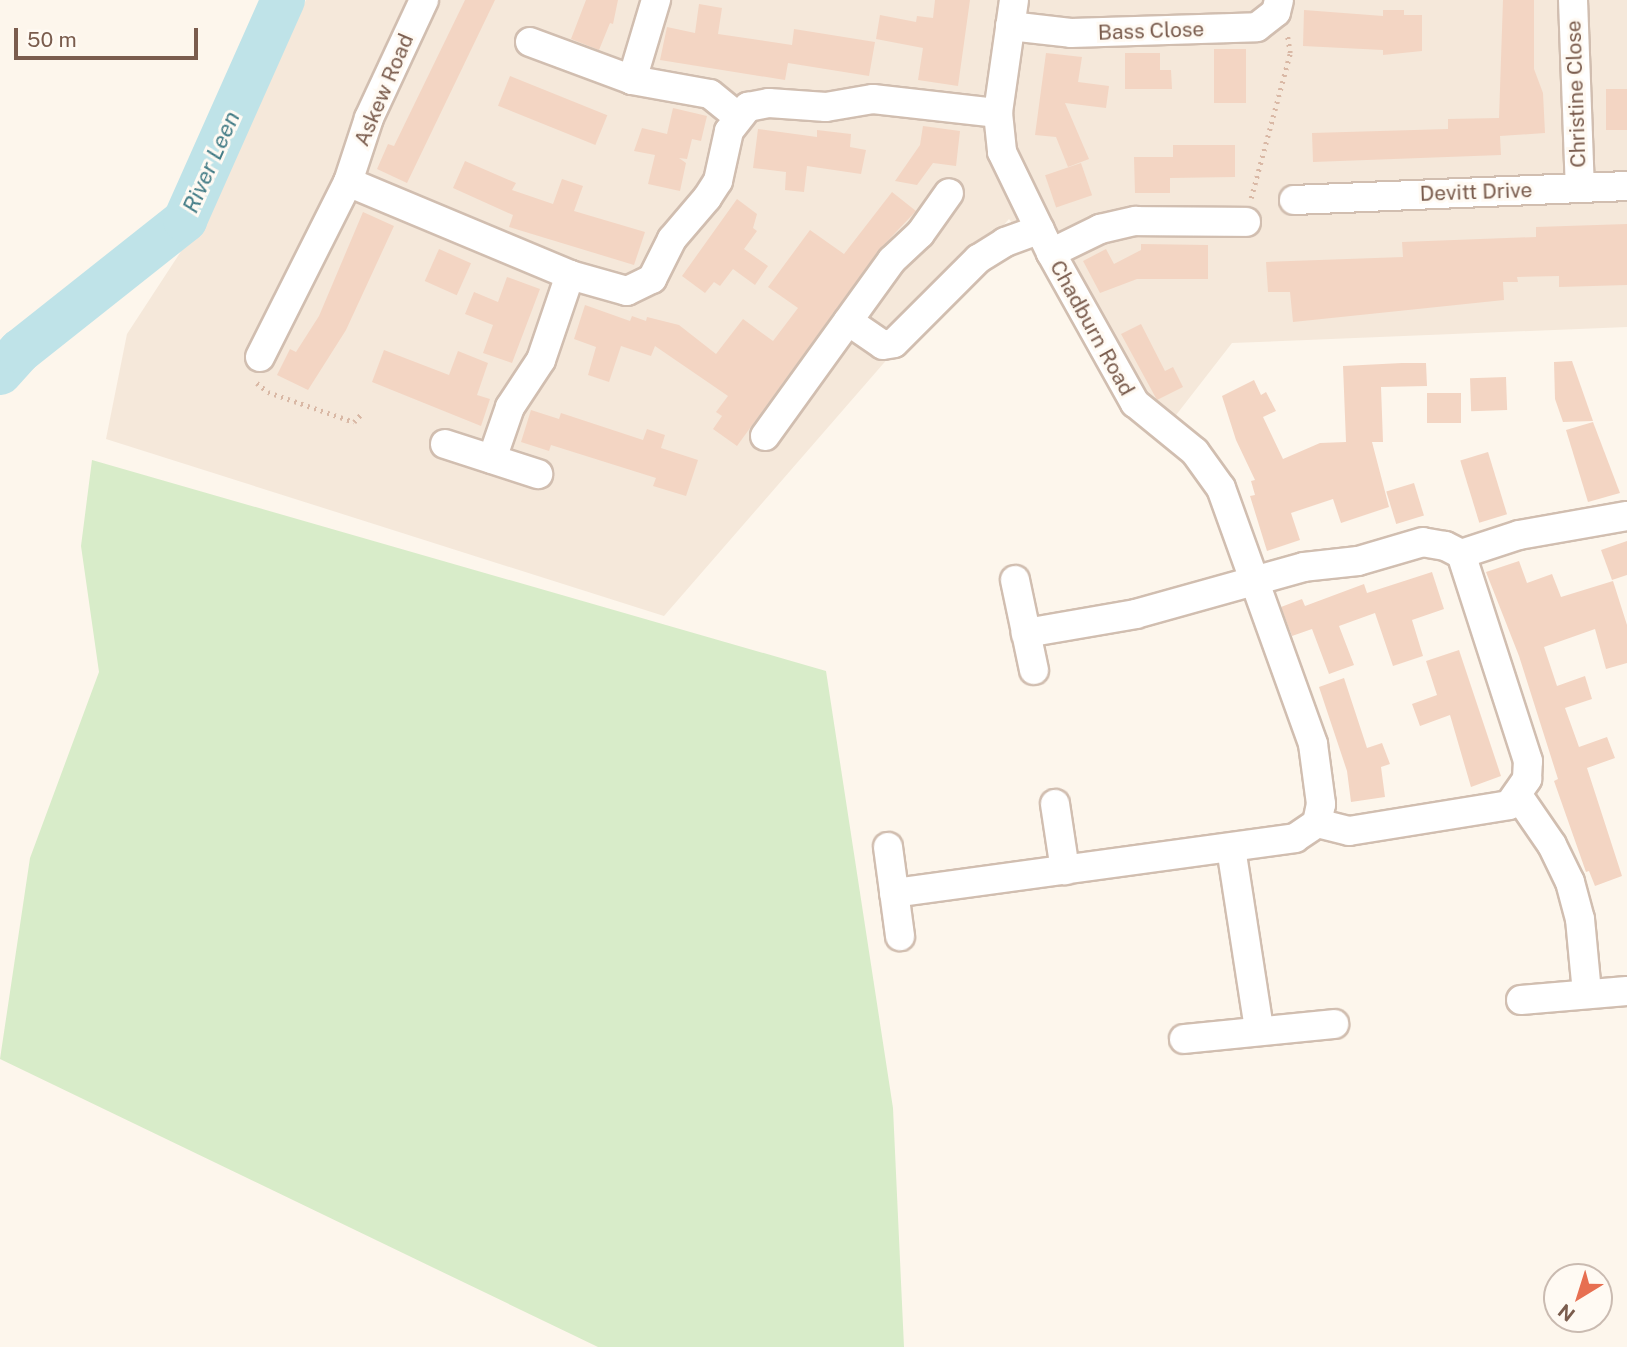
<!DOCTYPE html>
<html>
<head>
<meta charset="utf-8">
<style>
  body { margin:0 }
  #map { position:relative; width:1627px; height:1347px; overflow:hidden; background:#fdf6ec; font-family:"Public Sans",sans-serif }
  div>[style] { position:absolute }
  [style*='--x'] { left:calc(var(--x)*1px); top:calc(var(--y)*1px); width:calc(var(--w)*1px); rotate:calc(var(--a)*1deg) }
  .residential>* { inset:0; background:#f5e8da }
  .green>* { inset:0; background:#d8ecc9 }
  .river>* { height:44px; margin:-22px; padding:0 22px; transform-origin:22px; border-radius:22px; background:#bfe3e8 }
  .building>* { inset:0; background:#f3d5c3; transform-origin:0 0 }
  .path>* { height:4.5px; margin-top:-2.25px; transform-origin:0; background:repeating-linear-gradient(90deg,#d9b8a5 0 2px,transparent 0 7px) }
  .roads { filter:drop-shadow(2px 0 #d1beb0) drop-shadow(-2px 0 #d1beb0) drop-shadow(0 2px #d1beb0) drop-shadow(0 -2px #d1beb0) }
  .minor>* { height:28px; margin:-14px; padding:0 14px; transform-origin:14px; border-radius:14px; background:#fff }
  span { translate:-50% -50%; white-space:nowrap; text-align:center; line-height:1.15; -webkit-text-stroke:6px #fffaf3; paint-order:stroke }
  .street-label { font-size:21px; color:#7a5c4d }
  .water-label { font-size:23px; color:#437c86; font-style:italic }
  .north { position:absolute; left:1543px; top:1263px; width:70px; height:70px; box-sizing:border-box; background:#fffaf3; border:2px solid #cabbb1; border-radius:50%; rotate:218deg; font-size:19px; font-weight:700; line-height:28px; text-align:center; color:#7a5c4d }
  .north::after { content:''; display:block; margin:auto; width:24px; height:32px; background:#e76f51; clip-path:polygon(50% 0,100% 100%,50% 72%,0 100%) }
  .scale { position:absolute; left:14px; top:28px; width:184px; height:32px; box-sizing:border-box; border:4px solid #7a5c4d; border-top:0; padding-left:9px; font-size:21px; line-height:24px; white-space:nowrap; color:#7a5c4d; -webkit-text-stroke:5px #fffaf3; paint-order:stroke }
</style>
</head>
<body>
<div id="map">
  <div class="residential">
    <div style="clip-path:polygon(306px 0,1627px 0,1627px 327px,1232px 343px,1166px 428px,1009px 219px,664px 616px,106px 439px,127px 334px,191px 236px)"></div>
  </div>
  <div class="green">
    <div style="clip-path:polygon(92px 460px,826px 671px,893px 1108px,904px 1347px,598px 1347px,0 1059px,30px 858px,99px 672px,81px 546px)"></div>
  </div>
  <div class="river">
    <div style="--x:0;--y:373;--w:30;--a:-48"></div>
    <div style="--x:20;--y:351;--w:211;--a:-38.4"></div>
    <div style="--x:185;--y:220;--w:241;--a:-66"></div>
  </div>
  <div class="building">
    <div style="clip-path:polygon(465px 0,495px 0,407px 183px,377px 169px,388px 144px,394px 146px)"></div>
    <div style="clip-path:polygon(586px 0,618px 0,613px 24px,610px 23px,599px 50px,571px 39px)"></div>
    <div style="clip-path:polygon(935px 0,970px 0,958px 86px,918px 80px,923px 48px,876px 39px,880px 15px,916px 22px,917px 16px,933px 18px)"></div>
    <div style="clip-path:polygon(1503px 0,1534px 0,1534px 69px,1543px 93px,1545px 133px,1500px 136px,1501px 155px,1313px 162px,1312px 133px,1448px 129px,1448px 119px,1499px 118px)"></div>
    <div style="clip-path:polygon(699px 4px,722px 8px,718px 34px,792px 45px,794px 29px,875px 42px,869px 76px,788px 63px,785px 80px,660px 60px,667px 27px,695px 33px)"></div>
    <div style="clip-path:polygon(1304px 10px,1383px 16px,1383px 10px,1404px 10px,1404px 15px,1422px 15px,1422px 51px,1383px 55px,1383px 50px,1303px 46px)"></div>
    <div style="left:1214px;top:49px;width:32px;height:54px"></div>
    <div style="clip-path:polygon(1046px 53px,1082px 57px,1078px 82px,1109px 86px,1106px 108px,1065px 103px,1089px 159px,1068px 167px,1056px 137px,1035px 135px)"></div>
    <div style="clip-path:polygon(1125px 53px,1160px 53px,1160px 70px,1171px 70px,1172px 89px,1125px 89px)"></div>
    <div style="left:510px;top:76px;width:105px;height:32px;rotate:22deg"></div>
    <div style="left:1627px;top:89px;width:41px;height:21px;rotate:90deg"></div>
    <div style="clip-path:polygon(673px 108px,707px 116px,701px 141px,692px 139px,687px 159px,679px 158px,686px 163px,680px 191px,648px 184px,655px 155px,634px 151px,642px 128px,667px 134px)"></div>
    <div style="clip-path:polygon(923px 126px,960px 131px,956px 166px,933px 163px,917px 185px,895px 181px,920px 145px)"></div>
    <div style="clip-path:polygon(758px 129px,817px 137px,817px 130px,851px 134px,850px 147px,866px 150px,861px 174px,807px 166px,804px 192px,785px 190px,786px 172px,753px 168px)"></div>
    <div style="clip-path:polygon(1173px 145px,1235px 145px,1235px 177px,1170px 178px,1170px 193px,1135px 193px,1134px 157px,1173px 157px)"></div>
    <div style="clip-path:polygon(465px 161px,516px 183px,512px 190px,553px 204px,562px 179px,583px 186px,574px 211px,645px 232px,634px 265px,509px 227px,513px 215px,453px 188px)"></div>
    <div style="left:1081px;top:163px;width:34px;height:38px;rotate:71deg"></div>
    <div style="clip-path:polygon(892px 192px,916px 211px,879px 250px,737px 446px,713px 429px,722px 416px,716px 412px,728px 396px,655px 346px,651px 356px,621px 346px,609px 382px,588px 375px,596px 347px,574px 339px,585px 305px,630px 321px,632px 316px,646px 321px,647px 317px,679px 325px,716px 354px,743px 319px,773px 341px,798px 308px,768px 287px,810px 230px,844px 254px)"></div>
    <div style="clip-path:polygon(737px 199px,757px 214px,753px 228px,757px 231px,744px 249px,768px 266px,755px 285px,733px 269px,720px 286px,714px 282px,705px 293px,682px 276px)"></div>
    <div style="clip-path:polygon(363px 212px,394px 226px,346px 330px,308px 390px,277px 375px,290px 349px,296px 352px,319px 316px)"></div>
    <div style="clip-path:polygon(1627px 224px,1627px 285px,1559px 287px,1559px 276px,1517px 277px,1518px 282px,1503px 282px,1504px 300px,1293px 322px,1290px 292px,1268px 292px,1266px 262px,1403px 257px,1402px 242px,1536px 237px,1536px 227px)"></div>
    <div style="clip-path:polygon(1141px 244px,1208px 245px,1208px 279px,1137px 279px,1100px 293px,1083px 261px,1106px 249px,1114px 264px,1141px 250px)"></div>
    <div style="left:439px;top:249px;width:35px;height:35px;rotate:24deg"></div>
    <div style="clip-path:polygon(507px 277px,540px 289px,512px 363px,483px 353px,493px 325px,465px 314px,474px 292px,498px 302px)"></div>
    <div style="clip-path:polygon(1141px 324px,1165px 371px,1173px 367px,1183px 387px,1157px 400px,1121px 334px)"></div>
    <div style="clip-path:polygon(384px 350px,449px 375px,458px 351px,488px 363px,477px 395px,490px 399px,481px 426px,372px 382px)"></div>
    <div style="clip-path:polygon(1572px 361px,1593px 421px,1563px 422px,1555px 399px,1554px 362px)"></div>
    <div style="clip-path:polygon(1402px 363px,1426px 363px,1427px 386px,1381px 387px,1383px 442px,1372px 442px,1389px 507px,1341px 523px,1333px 499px,1291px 513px,1300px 540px,1267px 551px,1250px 496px,1255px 495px,1251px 481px,1255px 480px,1236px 440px,1222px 396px,1254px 380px,1261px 395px,1266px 392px,1276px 411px,1263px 417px,1283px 459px,1320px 443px,1346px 442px,1343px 366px)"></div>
    <div style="left:1506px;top:377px;width:33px;height:36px;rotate:88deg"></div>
    <div style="left:1427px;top:393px;width:34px;height:30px"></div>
    <div style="clip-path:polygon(531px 410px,559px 419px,561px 413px,643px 440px,647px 429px,665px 435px,661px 448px,698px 460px,686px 496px,653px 486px,656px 478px,551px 445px,549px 451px,521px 442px)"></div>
    <div style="clip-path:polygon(1593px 422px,1620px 493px,1588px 502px,1566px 430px)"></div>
    <div style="left:1488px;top:452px;width:65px;height:29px;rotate:73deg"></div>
    <div style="left:1414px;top:483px;width:34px;height:29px;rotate:73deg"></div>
    <div style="clip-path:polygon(1627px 541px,1627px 575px,1612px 580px,1601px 550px)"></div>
    <div style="clip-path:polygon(1519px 561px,1527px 583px,1552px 574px,1561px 597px,1613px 581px,1627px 625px,1627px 663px,1606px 669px,1595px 629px,1544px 647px,1557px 686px,1585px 676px,1592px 699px,1565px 708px,1579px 747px,1607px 737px,1615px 758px,1587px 768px,1622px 876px,1595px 886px,1589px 871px,1586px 872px,1554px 781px,1558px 779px,1519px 656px,1486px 572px)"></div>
    <div style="clip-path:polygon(1432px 572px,1444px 609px,1412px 620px,1423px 656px,1393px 666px,1375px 613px,1339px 626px,1354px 665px,1329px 674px,1312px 629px,1292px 636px,1281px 607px,1302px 599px,1305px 606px,1364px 584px,1367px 593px)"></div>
    <div style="clip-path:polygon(1459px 650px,1501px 776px,1471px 787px,1450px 715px,1420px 726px,1412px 704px,1437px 695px,1426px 661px)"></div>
    <div style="clip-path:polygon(1344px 678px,1367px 748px,1382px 743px,1390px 764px,1381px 767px,1385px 797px,1351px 802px,1347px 771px,1319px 687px)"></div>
  </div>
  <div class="path">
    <div style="--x:1251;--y:198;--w:150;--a:-74.9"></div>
    <div style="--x:1290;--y:53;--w:19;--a:-99"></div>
    <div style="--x:257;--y:383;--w:14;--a:39"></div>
    <div style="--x:268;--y:392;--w:91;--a:19.2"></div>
    <div style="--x:354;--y:422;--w:12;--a:-48"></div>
  </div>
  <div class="roads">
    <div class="minor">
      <div style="--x:1014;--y:0;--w:114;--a:98.1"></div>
      <div style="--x:998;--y:113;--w:39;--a:84"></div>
      <div style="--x:1002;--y:152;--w:112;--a:64.1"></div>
      <div style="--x:1051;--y:253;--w:172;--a:60.8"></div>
      <div style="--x:1135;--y:403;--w:77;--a:39.2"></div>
      <div style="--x:1195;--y:452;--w:44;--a:54.2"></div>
      <div style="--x:1221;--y:488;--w:272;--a:70.2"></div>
      <div style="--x:1313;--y:744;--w:61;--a:82.4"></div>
      <div style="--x:1321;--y:804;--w:19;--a:102"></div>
      <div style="--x:1573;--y:0;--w:188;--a:87.9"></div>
      <div style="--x:1010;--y:26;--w:61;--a:6.5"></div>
      <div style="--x:1071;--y:33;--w:186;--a:-1.8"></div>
      <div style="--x:1257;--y:27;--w:24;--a:-38"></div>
      <div style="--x:1276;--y:12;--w:12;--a:-76"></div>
      <div style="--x:530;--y:42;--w:109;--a:20.4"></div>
      <div style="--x:632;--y:80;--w:79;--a:10.2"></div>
      <div style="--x:710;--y:94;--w:35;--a:39"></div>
      <div style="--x:632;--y:80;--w:84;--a:-73.3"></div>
      <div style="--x:348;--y:182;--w:241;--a:22.7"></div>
      <div style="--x:570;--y:275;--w:59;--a:15.7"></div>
      <div style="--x:627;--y:291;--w:28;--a:-26"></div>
      <div style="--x:652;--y:279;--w:45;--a:-63.4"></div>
      <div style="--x:672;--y:239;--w:54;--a:-49.5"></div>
      <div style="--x:707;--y:198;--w:20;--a:-57"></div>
      <div style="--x:718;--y:181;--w:51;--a:-77.6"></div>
      <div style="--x:729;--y:131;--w:31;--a:-52"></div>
      <div style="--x:748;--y:107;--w:21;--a:-11"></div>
      <div style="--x:769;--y:103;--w:57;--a:4"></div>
      <div style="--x:826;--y:107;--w:48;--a:-9.7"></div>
      <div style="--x:873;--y:99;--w:126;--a:6.4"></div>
      <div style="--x:1294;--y:200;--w:333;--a:-2.4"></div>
      <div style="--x:1051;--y:253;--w:55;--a:-26.1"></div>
      <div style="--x:1100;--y:229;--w:37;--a:-13"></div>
      <div style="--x:1136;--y:221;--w:110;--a:0.5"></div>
      <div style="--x:848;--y:321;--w:42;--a:34.4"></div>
      <div style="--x:883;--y:345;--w:11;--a:-10"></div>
      <div style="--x:894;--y:343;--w:119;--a:-45"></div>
      <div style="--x:978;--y:259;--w:32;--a:-32"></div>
      <div style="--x:1005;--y:242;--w:37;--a:-20"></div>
      <div style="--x:260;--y:357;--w:196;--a:-63.3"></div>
      <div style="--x:348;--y:182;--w:67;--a:-71.8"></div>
      <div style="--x:369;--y:118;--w:130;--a:-65"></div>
      <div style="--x:765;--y:436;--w:217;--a:-54.2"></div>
      <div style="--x:892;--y:260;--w:38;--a:-43"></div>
      <div style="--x:920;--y:234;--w:50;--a:-54.7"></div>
      <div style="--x:445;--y:444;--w:98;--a:17.9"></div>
      <div style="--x:492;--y:459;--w:55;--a:-70.9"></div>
      <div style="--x:510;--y:407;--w:56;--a:-56.6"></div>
      <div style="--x:541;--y:360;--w:90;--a:-71.2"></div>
      <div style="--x:1461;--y:554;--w:61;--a:-18.1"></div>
      <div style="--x:1519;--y:535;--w:110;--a:-10"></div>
      <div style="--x:1015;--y:580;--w:92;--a:78.1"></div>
      <div style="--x:1519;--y:797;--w:58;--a:55.5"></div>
      <div style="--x:1552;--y:845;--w:41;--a:64.1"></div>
      <div style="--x:1570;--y:882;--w:38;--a:75"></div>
      <div style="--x:1580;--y:919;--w:74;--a:84.6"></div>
      <div style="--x:1055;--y:804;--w:67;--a:81.4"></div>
      <div style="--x:888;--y:847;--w:90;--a:82.3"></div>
      <div style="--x:1231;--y:848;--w:183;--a:81.2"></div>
      <div style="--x:894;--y:893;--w:405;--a:-7.8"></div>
      <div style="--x:1295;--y:838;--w:27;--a:-34"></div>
      <div style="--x:1317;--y:823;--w:33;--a:14"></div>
      <div style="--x:1349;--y:831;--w:162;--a:-9.2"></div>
      <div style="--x:1509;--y:805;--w:32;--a:-55"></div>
      <div style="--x:1527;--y:779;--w:18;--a:-87"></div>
      <div style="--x:1528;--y:761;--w:218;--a:-107.9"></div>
      <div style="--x:1461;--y:554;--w:18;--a:-153"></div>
      <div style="--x:1445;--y:546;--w:22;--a:-170"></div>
      <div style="--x:1423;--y:542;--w:68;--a:163.7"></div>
      <div style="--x:1358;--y:561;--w:54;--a:173.7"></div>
      <div style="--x:1304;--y:567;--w:174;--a:164.4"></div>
      <div style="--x:1136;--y:614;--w:112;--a:170.2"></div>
      <div style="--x:1521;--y:1000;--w:106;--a:-4.9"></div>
      <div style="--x:1184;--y:1039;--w:151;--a:-5.7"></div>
    </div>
  </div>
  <div class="street-label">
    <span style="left:1151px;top:31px;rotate:-2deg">Bass Close</span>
    <span style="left:384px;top:90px;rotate:-67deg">Askew Road</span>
    <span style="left:1576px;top:94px;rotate:-92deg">Christine Close</span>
    <span style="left:1476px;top:192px;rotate:-2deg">Devitt Drive</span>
    <span style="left:1092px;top:328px;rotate:61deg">Chadburn Road</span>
  </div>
  <div class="water-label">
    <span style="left:211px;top:162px;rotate:-66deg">River Leen</span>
  </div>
  <div class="north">N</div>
  <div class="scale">50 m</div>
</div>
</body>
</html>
